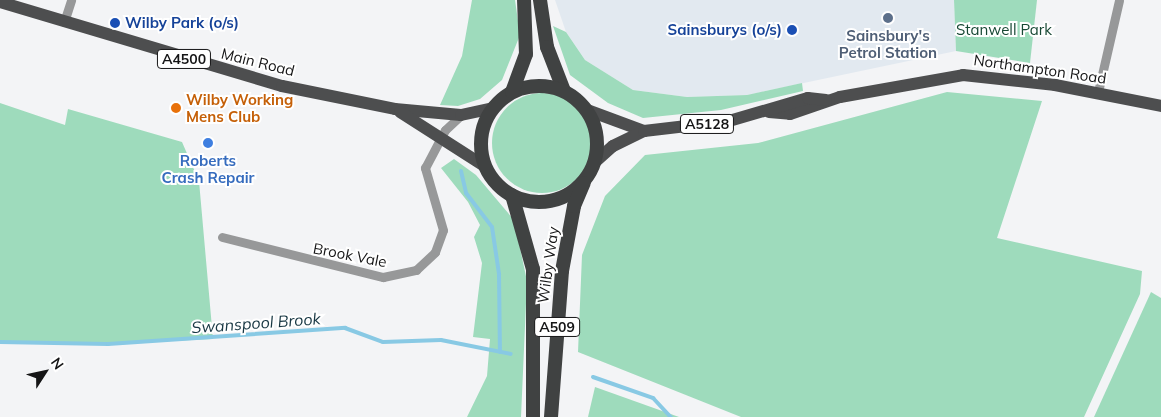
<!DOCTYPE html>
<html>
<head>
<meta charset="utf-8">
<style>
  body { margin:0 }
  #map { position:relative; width:1161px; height:417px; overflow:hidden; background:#f3f4f6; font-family:Mulish,sans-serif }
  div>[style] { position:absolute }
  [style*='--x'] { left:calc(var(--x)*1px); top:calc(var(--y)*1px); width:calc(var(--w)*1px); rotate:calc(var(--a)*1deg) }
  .built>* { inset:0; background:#e2e9f0 }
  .green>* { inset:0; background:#9edbbc }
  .round { border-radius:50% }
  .stream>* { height:4px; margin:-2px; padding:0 2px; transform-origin:2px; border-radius:2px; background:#88c9e4 }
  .minor>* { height:9px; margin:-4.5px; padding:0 4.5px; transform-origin:4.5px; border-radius:4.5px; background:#979899 }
  .primary>* { height:12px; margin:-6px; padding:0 6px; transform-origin:6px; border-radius:6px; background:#4d4e4f }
  .trunk>* { height:14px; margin:-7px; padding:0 7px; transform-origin:7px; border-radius:7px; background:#404242 }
  .trunk>.ring { margin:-7px; padding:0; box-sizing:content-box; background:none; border:14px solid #404242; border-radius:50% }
  .dots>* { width:14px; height:14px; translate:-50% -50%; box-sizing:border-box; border:2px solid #fff; border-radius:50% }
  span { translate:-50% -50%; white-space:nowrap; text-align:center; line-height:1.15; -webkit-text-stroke:4px #fff; paint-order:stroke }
  .shield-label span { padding:1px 4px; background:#fff; border:1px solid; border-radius:4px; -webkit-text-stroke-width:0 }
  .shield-label { font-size:14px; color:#151516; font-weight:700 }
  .transit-label { font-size:15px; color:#164399; font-weight:700 }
  .left { translate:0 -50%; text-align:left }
  .right { translate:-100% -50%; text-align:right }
  .park-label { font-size:15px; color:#174834 }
  .service-label { font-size:15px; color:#4e5e75; font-weight:700 }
  .street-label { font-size:15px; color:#151516 }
  .food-label { font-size:15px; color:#c56008; font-weight:700 }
  .shop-label { font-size:15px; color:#366cbe; font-weight:700 }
  .water-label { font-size:16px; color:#183743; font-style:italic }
  .north { position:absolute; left:20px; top:347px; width:50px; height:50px; -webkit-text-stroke:4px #fff; paint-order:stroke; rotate:55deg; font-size:14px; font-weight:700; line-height:20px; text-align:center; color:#151516 }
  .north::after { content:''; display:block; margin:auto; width:18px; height:22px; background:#151516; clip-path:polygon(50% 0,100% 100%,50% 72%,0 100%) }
</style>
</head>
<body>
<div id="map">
  <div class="built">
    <div style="clip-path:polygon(555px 0,954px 0,956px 51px,747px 95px,687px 97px,633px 90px,585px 60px,566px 32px)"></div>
  </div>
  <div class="green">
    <div style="clip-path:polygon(472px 0,515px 0,520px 35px,502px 80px,480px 99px,458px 106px,440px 105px,462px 56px)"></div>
    <div style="clip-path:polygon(954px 0,1037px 0,1030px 63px,956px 51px)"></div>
    <div style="clip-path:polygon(553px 26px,566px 32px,585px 60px,633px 90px,687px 97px,747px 95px,802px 83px,803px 91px,721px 110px,643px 118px,608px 103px,570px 75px)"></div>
    <div style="clip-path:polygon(947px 92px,1042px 101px,997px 238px,1142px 271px,1140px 294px,1084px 417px,741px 417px,578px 352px,582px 255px,605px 196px,645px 155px,758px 143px)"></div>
    <div class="round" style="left:492px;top:93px;width:100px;height:100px"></div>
    <div style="clip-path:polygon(0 103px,65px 125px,68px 109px,182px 142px,199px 181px,213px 339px,108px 344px,0 342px)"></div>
    <div style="clip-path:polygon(454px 159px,476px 175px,514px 220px,527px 281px,521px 417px,467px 417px,487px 376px,490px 339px,473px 337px,482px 263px,474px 237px,480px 225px,468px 202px,441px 168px)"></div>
    <div style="clip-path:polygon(1151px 292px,1161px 298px,1161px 417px,1094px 417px)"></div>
    <div style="clip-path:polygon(595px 387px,679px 417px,588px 417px)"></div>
  </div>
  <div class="stream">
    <div style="--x:461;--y:171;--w:23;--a:77"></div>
    <div style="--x:466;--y:193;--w:43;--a:52.6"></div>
    <div style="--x:492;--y:227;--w:48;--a:81.5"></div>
    <div style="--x:499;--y:274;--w:78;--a:89.3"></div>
    <div style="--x:0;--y:342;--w:108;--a:1.1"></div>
    <div style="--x:108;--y:344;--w:238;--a:-3.9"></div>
    <div style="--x:345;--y:328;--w:40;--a:20.2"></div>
    <div style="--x:383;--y:342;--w:58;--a:-2"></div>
    <div style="--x:441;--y:340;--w:71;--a:11.3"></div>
    <div style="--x:593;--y:377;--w:64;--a:19.3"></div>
    <div style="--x:653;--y:398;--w:26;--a:47"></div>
  </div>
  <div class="minor">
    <div style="--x:64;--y:22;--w:23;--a:-72"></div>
    <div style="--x:1098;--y:92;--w:94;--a:-77.1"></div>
    <div style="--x:222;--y:237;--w:166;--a:14"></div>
    <div style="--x:383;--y:277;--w:34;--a:-12"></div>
    <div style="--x:416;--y:270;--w:26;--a:-43"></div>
    <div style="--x:435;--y:252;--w:23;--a:-70"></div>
    <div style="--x:443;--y:230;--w:65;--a:-106.2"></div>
    <div style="--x:425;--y:168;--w:43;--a:-62.2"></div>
    <div style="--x:445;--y:130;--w:22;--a:-43"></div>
  </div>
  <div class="primary">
    <div style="--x:0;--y:2;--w:294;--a:16.6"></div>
    <div style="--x:282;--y:86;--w:115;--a:11.5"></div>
    <div style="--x:395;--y:109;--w:66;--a:5.2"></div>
    <div style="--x:461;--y:115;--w:34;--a:-12"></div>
    <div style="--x:587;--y:110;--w:61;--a:20.2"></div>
    <div style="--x:400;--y:112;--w:102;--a:32.6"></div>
    <div style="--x:769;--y:112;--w:21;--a:5"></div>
    <div style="--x:790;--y:114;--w:53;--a:-18.8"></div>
    <div style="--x:840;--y:97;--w:125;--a:-10.1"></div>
    <div style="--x:963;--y:75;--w:93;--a:6.2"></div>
    <div style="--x:1055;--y:85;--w:108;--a:11.2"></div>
    <div style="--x:595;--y:162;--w:24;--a:-42"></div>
    <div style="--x:613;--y:146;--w:34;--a:-26"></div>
    <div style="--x:644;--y:131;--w:86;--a:-6.7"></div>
    <div style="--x:729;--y:121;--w:82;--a:-16.2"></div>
    <div style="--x:808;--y:98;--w:18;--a:6"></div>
  </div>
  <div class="trunk">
    <div style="--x:540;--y:0;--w:48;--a:81.5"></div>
    <div style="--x:547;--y:47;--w:47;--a:68.9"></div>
    <div class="ring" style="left:481px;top:86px;width:102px;height:102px"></div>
    <div style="--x:512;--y:92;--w:40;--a:-69.8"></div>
    <div style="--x:526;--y:54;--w:54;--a:-92.1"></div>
    <div style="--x:512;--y:195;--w:77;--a:74.2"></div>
    <div style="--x:533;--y:269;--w:148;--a:90"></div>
    <div style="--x:551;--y:417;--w:146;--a:-85.7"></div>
    <div style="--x:562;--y:271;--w:66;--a:-79.5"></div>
    <div style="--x:574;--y:206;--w:25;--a:-67"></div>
  </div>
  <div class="dots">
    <div style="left:888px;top:18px;background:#5c6f8a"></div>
    <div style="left:115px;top:23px;background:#1a4fb4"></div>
    <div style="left:792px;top:30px;background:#1a4fb4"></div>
    <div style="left:176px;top:108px;background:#e8710a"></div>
    <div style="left:208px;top:143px;background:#3f7fe0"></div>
  </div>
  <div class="shield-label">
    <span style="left:184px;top:59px">A4500</span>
    <span style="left:707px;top:124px">A5128</span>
    <span style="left:557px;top:327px">A509</span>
  </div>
  <div class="transit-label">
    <span class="left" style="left:125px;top:23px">Wilby Park (o/s)</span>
    <span class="right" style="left:782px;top:30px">Sainsburys (o/s)</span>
  </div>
  <div class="park-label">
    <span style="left:1004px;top:30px">Stanwell Park</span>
  </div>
  <div class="service-label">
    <span style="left:888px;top:44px">Sainsbury's<br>Petrol Station</span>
  </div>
  <div class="street-label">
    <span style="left:258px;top:62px;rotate:14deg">Main Road</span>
    <span style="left:1040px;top:69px;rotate:8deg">Northampton Road</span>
    <span style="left:350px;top:255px;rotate:11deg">Brook Vale</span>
    <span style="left:548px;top:265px;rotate:-82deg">Wilby Way</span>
  </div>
  <div class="food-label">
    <span class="left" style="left:186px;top:108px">Wilby Working<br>Mens Club</span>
  </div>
  <div class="shop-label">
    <span style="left:208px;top:169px">Roberts<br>Crash Repair</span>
  </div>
  <div class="water-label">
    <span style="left:256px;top:323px;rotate:-4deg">Swanspool Brook</span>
  </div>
  <div class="north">N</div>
</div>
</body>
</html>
